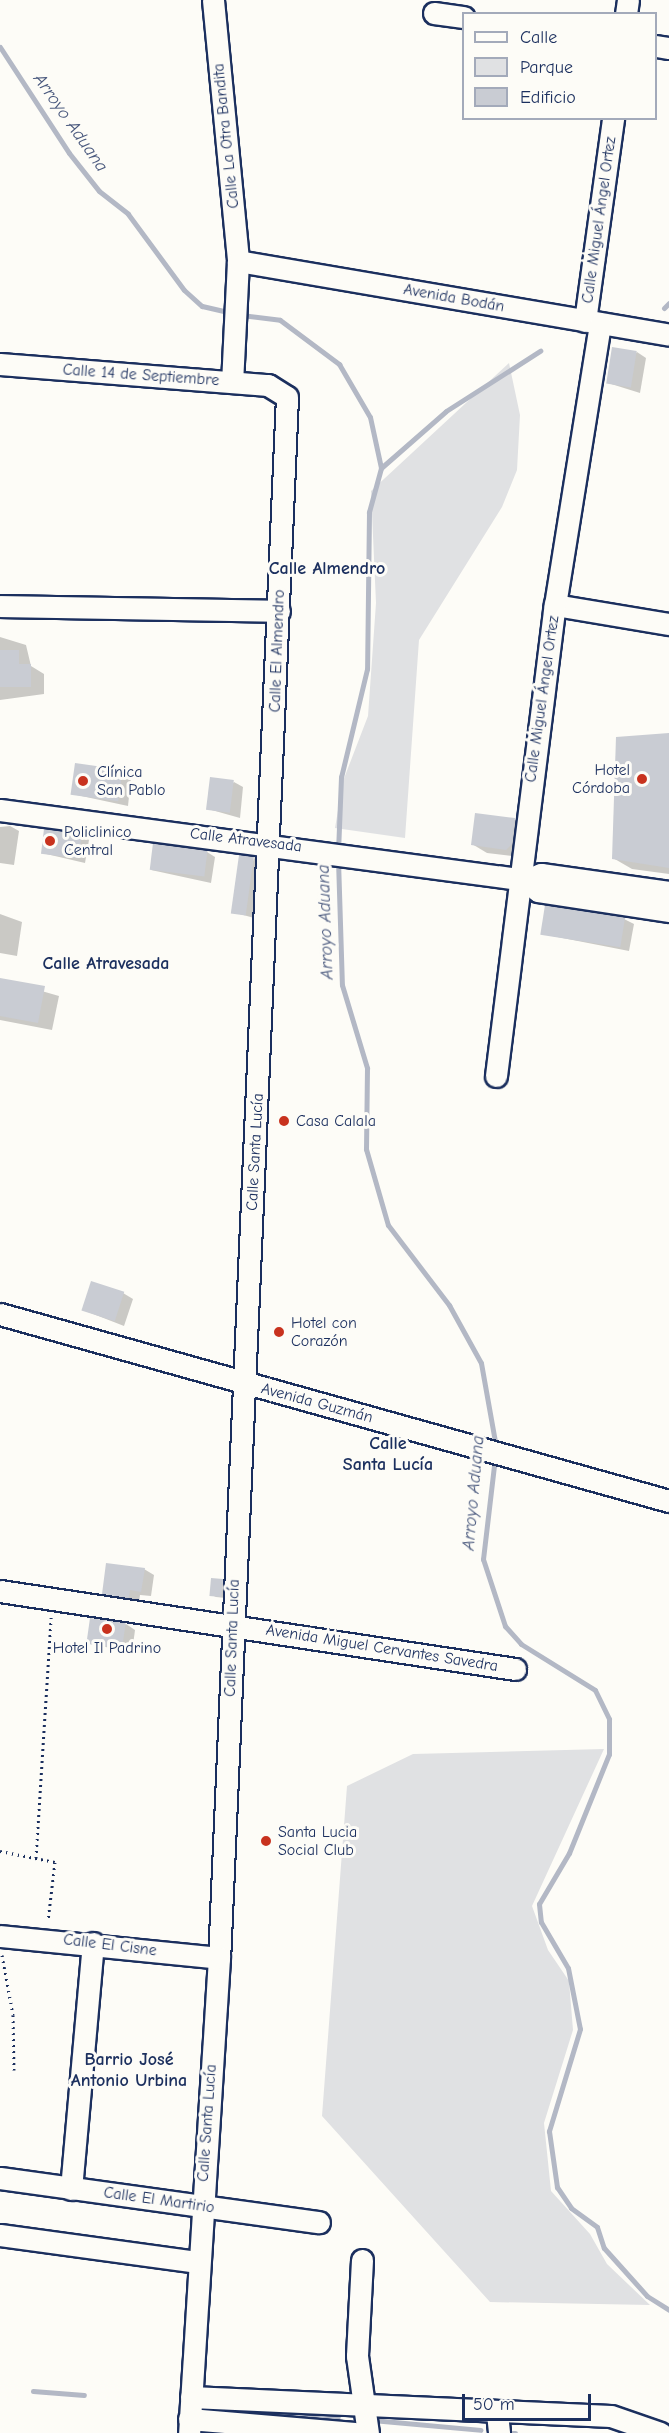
<!DOCTYPE html>
<html>
<head>
<meta charset="utf-8">
<style>
  body { margin:0 }
  #map { position:relative; width:669px; height:2433px; overflow:hidden; background:#fdfcf7; font-family:"Comic Neue",sans-serif }
  div>[style] { position:absolute }
  [style*='--x'] { left:calc(var(--x)*1px); top:calc(var(--y)*1px); width:calc(var(--w)*1px); rotate:calc(var(--a)*1deg) }
  .green>* { inset:0; background:#e0e1e3 }
  .shadow>* { inset:0; background:#0003 }
  .stream>* { height:5px; margin:-2.5px; padding:0 2.5px; transform-origin:2.5px; border-radius:2.5px; background:#b3b8c5 }
  .building>* { inset:0; background:#c9ccd3; transform-origin:0 0 }
  .path>* { height:3px; margin-top:-1.5px; transform-origin:0; background:repeating-linear-gradient(90deg,#1b2f5e 0 1.5px,transparent 0 6px) }
  .roads { filter:drop-shadow(2px 0 #1b2f5e) drop-shadow(-2px 0 #1b2f5e) drop-shadow(0 2px #1b2f5e) drop-shadow(0 -2px #1b2f5e) }
  .minor>* { height:21px; margin:-10.5px; padding:0 10.5px; transform-origin:10.5px; border-radius:10.5px; background:#fdfcf7 }
  .dots>* { width:16px; height:16px; translate:-50% -50%; box-sizing:border-box; border:3px solid #fdfcf7; border-radius:50% }
  span { translate:-50% -50%; white-space:nowrap; text-align:center; line-height:1.15; -webkit-text-stroke:6px #fdfcf7; paint-order:stroke }
  .street-label { font-size:16px; color:#1b2f5e }
  .poi-label { font-size:16px; color:#1b2f5e }
  .right { translate:-100% -50%; text-align:right }
  .left { translate:0 -50%; text-align:left }
  .water-label { font-size:18px; color:#49587d; font-style:italic }
  .neighbourhood-label { font-size:18px; color:#1b2f5e; font-weight:700 }
  .legend { position:absolute; left:462px; top:12px; width:195px; height:108px; box-sizing:border-box; background:#fdfcf7; border:2px solid #a3aaba; margin:0; padding:8px 10px; list-style:none; font-size:18px; color:#1b2f5e }
  .legend li { display:flex; align-items:center; gap:12px; height:30px }
  .legend b { width:30px; border:2px solid #a3aaba }
  .scale { position:absolute; left:462px; top:2394px; width:129px; height:27px; box-sizing:border-box; border:3px solid #1b2f5e; border-top:0; padding-left:8px; font-size:18px; line-height:21px; white-space:nowrap; color:#1b2f5e; -webkit-text-stroke:4px #fdfcf7; paint-order:stroke }
</style>
</head>
<body>
<div id="map">
  <div class="green">
    <div style="clip-path:polygon(509px 363px,520px 415px,517px 470px,502px 507px,419px 640px,405px 838px,335px 828px,343px 781px,368px 716px,376px 603px,371px 491px)"></div>
    <div style="clip-path:polygon(604px 1749px,532px 1906px,548px 1950px,569px 1981px,573px 2030px,544px 2123px,551px 2191px,590px 2234px,607px 2264px,650px 2305px,490px 2302px,322px 2116px,347px 1786px,413px 1754px)"></div>
  </div>
  <div class="shadow">
    <div style="clip-path:polygon(637px 352px,646px 358px,640px 393px,608px 383px)"></div>
    <div style="clip-path:polygon(0 637px,26px 645px,31px 666px,44px 674px,44px 694px,0 700px)"></div>
    <div style="clip-path:polygon(669px 735px,669px 874px,632px 869px,613px 858px)"></div>
    <div style="clip-path:polygon(122px 771px,131px 777px,128px 806px,72px 794px)"></div>
    <div style="clip-path:polygon(234px 782px,243px 787px,240px 818px,208px 809px)"></div>
    <div style="clip-path:polygon(476px 814px,515px 820px,529px 828px,521px 857px,487px 853px,472px 844px)"></div>
    <div style="clip-path:polygon(10px 826px,19px 831px,14px 865px,0 863px,0 827px)"></div>
    <div style="clip-path:polygon(82px 835px,89px 840px,85px 863px,42px 853px)"></div>
    <div style="clip-path:polygon(207px 852px,215px 857px,211px 883px,151px 870px)"></div>
    <div style="clip-path:polygon(254px 858px,263px 864px,261px 920px,236px 913px)"></div>
    <div style="clip-path:polygon(0 914px,22px 922px,17px 956px,0 953px)"></div>
    <div style="clip-path:polygon(624px 919px,634px 924px,629px 951px,542px 934px)"></div>
    <div style="clip-path:polygon(0 979px,59px 996px,52px 1030px,0 1020px)"></div>
    <div style="clip-path:polygon(123px 1293px,133px 1299px,124px 1326px,83px 1310px)"></div>
    <div style="clip-path:polygon(144px 1569px,154px 1575px,151px 1596px,140px 1595px,139px 1602px,104px 1593px)"></div>
    <div style="clip-path:polygon(222px 1580px,226px 1598px,216px 1597px,212px 1595px)"></div>
    <div style="clip-path:polygon(126px 1624px,135px 1630px,132px 1653px,88px 1643px)"></div>
  </div>
  <div class="stream">
    <div style="--x:0;--y:47;--w:126;--a:56.9"></div>
    <div style="--x:69;--y:153;--w:48;--a:51.7"></div>
    <div style="--x:99;--y:191;--w:37;--a:38"></div>
    <div style="--x:128;--y:214;--w:94;--a:53.6"></div>
    <div style="--x:184;--y:290;--w:24;--a:42"></div>
    <div style="--x:202;--y:306;--w:31;--a:13"></div>
    <div style="--x:664;--y:308;--w:7;--a:-45"></div>
    <div style="--x:241;--y:315;--w:39;--a:7"></div>
    <div style="--x:280;--y:320;--w:74;--a:36.7"></div>
    <div style="--x:339;--y:364;--w:61;--a:59.7"></div>
    <div style="--x:370;--y:417;--w:52;--a:77.8"></div>
    <div style="--x:381;--y:468;--w:46;--a:105.3"></div>
    <div style="--x:369;--y:512;--w:157;--a:90.7"></div>
    <div style="--x:367;--y:669;--w:111;--a:103.5"></div>
    <div style="--x:341;--y:777;--w:74;--a:92.3"></div>
    <div style="--x:381;--y:468;--w:86;--a:-41.2"></div>
    <div style="--x:446;--y:411;--w:112;--a:-32.6"></div>
    <div style="--x:338;--y:860;--w:125;--a:88.2"></div>
    <div style="--x:342;--y:985;--w:87;--a:73.2"></div>
    <div style="--x:367;--y:1068;--w:81;--a:90.7"></div>
    <div style="--x:366;--y:1149;--w:79;--a:73.9"></div>
    <div style="--x:388;--y:1225;--w:101;--a:52.7"></div>
    <div style="--x:449;--y:1305;--w:66;--a:61.1"></div>
    <div style="--x:481;--y:1363;--w:85;--a:79.9"></div>
    <div style="--x:495;--y:1457;--w:103;--a:96.7"></div>
    <div style="--x:483;--y:1559;--w:71;--a:71.8"></div>
    <div style="--x:505;--y:1626;--w:24;--a:48"></div>
    <div style="--x:521;--y:1644;--w:87;--a:31.9"></div>
    <div style="--x:595;--y:1690;--w:32;--a:64"></div>
    <div style="--x:609;--y:1719;--w:35;--a:90"></div>
    <div style="--x:609;--y:1754;--w:107;--a:112"></div>
    <div style="--x:569;--y:1853;--w:59;--a:120.5"></div>
    <div style="--x:539;--y:1904;--w:18;--a:84"></div>
    <div style="--x:541;--y:1922;--w:53;--a:59.6"></div>
    <div style="--x:568;--y:1968;--w:62;--a:78.9"></div>
    <div style="--x:580;--y:2029;--w:107;--a:106.9"></div>
    <div style="--x:549;--y:2131;--w:57;--a:81.9"></div>
    <div style="--x:557;--y:2187;--w:25;--a:56"></div>
    <div style="--x:571;--y:2208;--w:32;--a:36"></div>
    <div style="--x:597;--y:2227;--w:22;--a:72"></div>
    <div style="--x:604;--y:2248;--w:64;--a:48.1"></div>
    <div style="--x:647;--y:2296;--w:26;--a:32"></div>
    <div style="--x:33;--y:2391;--w:51;--a:4.5"></div>
    <div style="--x:256;--y:2410;--w:82;--a:4.9"></div>
    <div style="--x:372;--y:2420;--w:109;--a:5.2"></div>
    <div style="--x:512;--y:2433;--w:3;--a:0"></div>
  </div>
  <div class="building">
    <div style="left:612px;top:347px;width:25px;height:37px;rotate:9deg"></div>
    <div style="clip-path:polygon(0 650px,19px 650px,19px 664px,31px 664px,31px 687px,0 687px)"></div>
    <div style="clip-path:polygon(669px 733px,669px 868px,612px 859px,616px 737px)"></div>
    <div style="left:75px;top:763px;width:48px;height:32px;rotate:8deg"></div>
    <div style="left:210px;top:777px;width:24px;height:33px;rotate:7deg"></div>
    <div style="clip-path:polygon(475px 813px,515px 818px,512px 844px,506px 850px,471px 845px)"></div>
    <div style="left:44px;top:829px;width:38px;height:25px;rotate:7deg"></div>
    <div style="left:153px;top:843px;width:55px;height:27px;rotate:7deg"></div>
    <div style="left:239px;top:855px;width:15px;height:59px;rotate:8deg"></div>
    <div style="left:545px;top:905px;width:81px;height:30px;rotate:9deg"></div>
    <div style="clip-path:polygon(0 978px,45px 986px,38px 1023px,0 1016px)"></div>
    <div style="left:91px;top:1281px;width:35px;height:31px;rotate:18deg"></div>
    <div style="clip-path:polygon(106px 1563px,145px 1568px,141px 1592px,130px 1590px,129px 1598px,102px 1594px)"></div>
    <div style="left:211px;top:1578px;width:12px;height:18px;rotate:5deg"></div>
    <div style="left:90px;top:1618px;width:36px;height:26px;rotate:8deg"></div>
  </div>
  <div class="path">
    <div style="--x:0;--y:1851;--w:56;--a:11.3"></div>
    <div style="--x:55;--y:1862;--w:59;--a:96.8"></div>
    <div style="--x:36;--y:1858;--w:241;--a:-86.4"></div>
    <div style="--x:2;--y:1955;--w:61;--a:79.6"></div>
    <div style="--x:13;--y:2015;--w:55;--a:89"></div>
  </div>
  <div class="roads">
    <div class="minor">
      <div style="--x:213;--y:0;--w:262;--a:84.5"></div>
      <div style="--x:238;--y:261;--w:121;--a:92.8"></div>
      <div style="--x:434;--y:13;--w:30;--a:8"></div>
      <div style="--x:626;--y:14;--w:14;--a:-82"></div>
      <div style="--x:656;--y:46;--w:13;--a:9"></div>
      <div style="--x:238;--y:261;--w:437;--a:9.7"></div>
      <div style="--x:585;--y:321;--w:205;--a:-82.1"></div>
      <div style="--x:0;--y:364;--w:269;--a:4.5"></div>
      <div style="--x:268;--y:385;--w:22;--a:32"></div>
      <div style="--x:287;--y:397;--w:1562;--a:92.49"></div>
      <div style="--x:219;--y:1958;--w:476;--a:93.6"></div>
      <div style="--x:555;--y:605;--w:116;--a:9.5"></div>
      <div style="--x:0;--y:606;--w:279;--a:1"></div>
      <div style="--x:0;--y:810;--w:531;--a:7.58"></div>
      <div style="--x:526;--y:880;--w:16;--a:-22"></div>
      <div style="--x:541;--y:874;--w:129;--a:8"></div>
      <div style="--x:526;--y:880;--w:16;--a:43"></div>
      <div style="--x:538;--y:891;--w:133;--a:8.7"></div>
      <div style="--x:496;--y:1076;--w:475;--a:-82.9"></div>
      <div style="--x:555;--y:605;--w:285;--a:-80.9"></div>
      <div style="--x:0;--y:1314;--w:695;--a:15.62"></div>
      <div style="--x:0;--y:1591;--w:521;--a:8.61"></div>
      <div style="--x:0;--y:1936;--w:220;--a:5.7"></div>
      <div style="--x:0;--y:2178;--w:322;--a:7.9"></div>
      <div style="--x:71;--y:2189;--w:247;--a:-84.9"></div>
      <div style="--x:0;--y:2235;--w:200;--a:7.8"></div>
      <div style="--x:362;--y:2260;--w:96;--a:93"></div>
      <div style="--x:357;--y:2356;--w:78;--a:81.9"></div>
      <div style="--x:191;--y:2397;--w:420;--a:2.6"></div>
      <div style="--x:611;--y:2416;--w:52;--a:19.1"></div>
      <div style="--x:497;--y:2413;--w:20;--a:84"></div>
      <div style="--x:189;--y:2419;--w:166;--a:4.8"></div>
    </div>
  </div>
  <div class="dots">
    <div style="left:642px;top:779px;background:#c8321e"></div>
    <div style="left:83px;top:781px;background:#c8321e"></div>
    <div style="left:50px;top:841px;background:#c8321e"></div>
    <div style="left:284px;top:1121px;background:#c8321e"></div>
    <div style="left:279px;top:1332px;background:#c8321e"></div>
    <div style="left:107px;top:1629px;background:#c8321e"></div>
    <div style="left:266px;top:1841px;background:#c8321e"></div>
  </div>
  <div class="street-label">
    <span style="left:226px;top:136px;rotate:-96deg">Calle La Otra Bandita</span>
    <span style="left:599px;top:220px;rotate:-82deg">Calle Miguel Ángel Ortez</span>
    <span style="left:454px;top:298px;rotate:10deg">Avenida Bodán</span>
    <span style="left:141px;top:375px;rotate:4deg">Calle 14 de Septiembre</span>
    <span style="left:277px;top:651px;rotate:-88deg">Calle El Almendro</span>
    <span style="left:542px;top:699px;rotate:-82deg">Calle Miguel Ángel Ortez</span>
    <span style="left:246px;top:840px;rotate:7deg">Calle Atravesada</span>
    <span style="left:255px;top:1152px;rotate:-87deg">Calle Santa Lucía</span>
    <span style="left:317px;top:1403px;rotate:15deg">Avenida Guzmán</span>
    <span style="left:232px;top:1638px;rotate:-88deg">Calle Santa Lucía</span>
    <span style="left:382px;top:1648px;rotate:9deg">Avenida Miguel Cervantes Savedra</span>
    <span style="left:110px;top:1945px;rotate:7deg">Calle El Cisne</span>
    <span style="left:207px;top:2123px;rotate:-86deg">Calle Santa Lucía</span>
    <span style="left:159px;top:2200px;rotate:8deg">Calle El Martirio</span>
  </div>
  <div class="poi-label">
    <span class="right" style="left:630px;top:779px">Hotel<br>Córdoba</span>
    <span class="left" style="left:97px;top:781px">Clínica<br>San Pablo</span>
    <span class="left" style="left:64px;top:841px">Policlinico<br>Central</span>
    <span class="left" style="left:296px;top:1121px">Casa Calala</span>
    <span class="left" style="left:291px;top:1332px">Hotel con<br>Corazón</span>
    <span style="left:107px;top:1648px">Hotel Il Padrino</span>
    <span class="left" style="left:278px;top:1841px">Santa Lucia<br>Social Club</span>
  </div>
  <div class="water-label">
    <span style="left:70px;top:123px;rotate:55deg">Arroyo Aduana</span>
    <span style="left:326px;top:922px;rotate:-92deg">Arroyo Aduana</span>
    <span style="left:474px;top:1493px;rotate:-85deg">Arroyo Aduana</span>
  </div>
  <div class="neighbourhood-label">
    <span style="left:327px;top:569px">Calle Almendro</span>
    <span style="left:106px;top:964px">Calle Atravesada</span>
    <span style="left:388px;top:1455px">Calle<br>Santa Lucía</span>
    <span style="left:129px;top:2071px">Barrio José<br>Antonio Urbina</span>
  </div>
  <ul class="legend">
  <li><b style="height:8px;background:#fdfcf7"></b>Calle</li>
  <li><b style="height:16px;background:#e0e1e3"></b>Parque</li>
  <li><b style="height:16px;background:#c9ccd3"></b>Edificio</li>
  </ul>
  <div class="scale">50 m</div>
</div>
</body>
</html>
